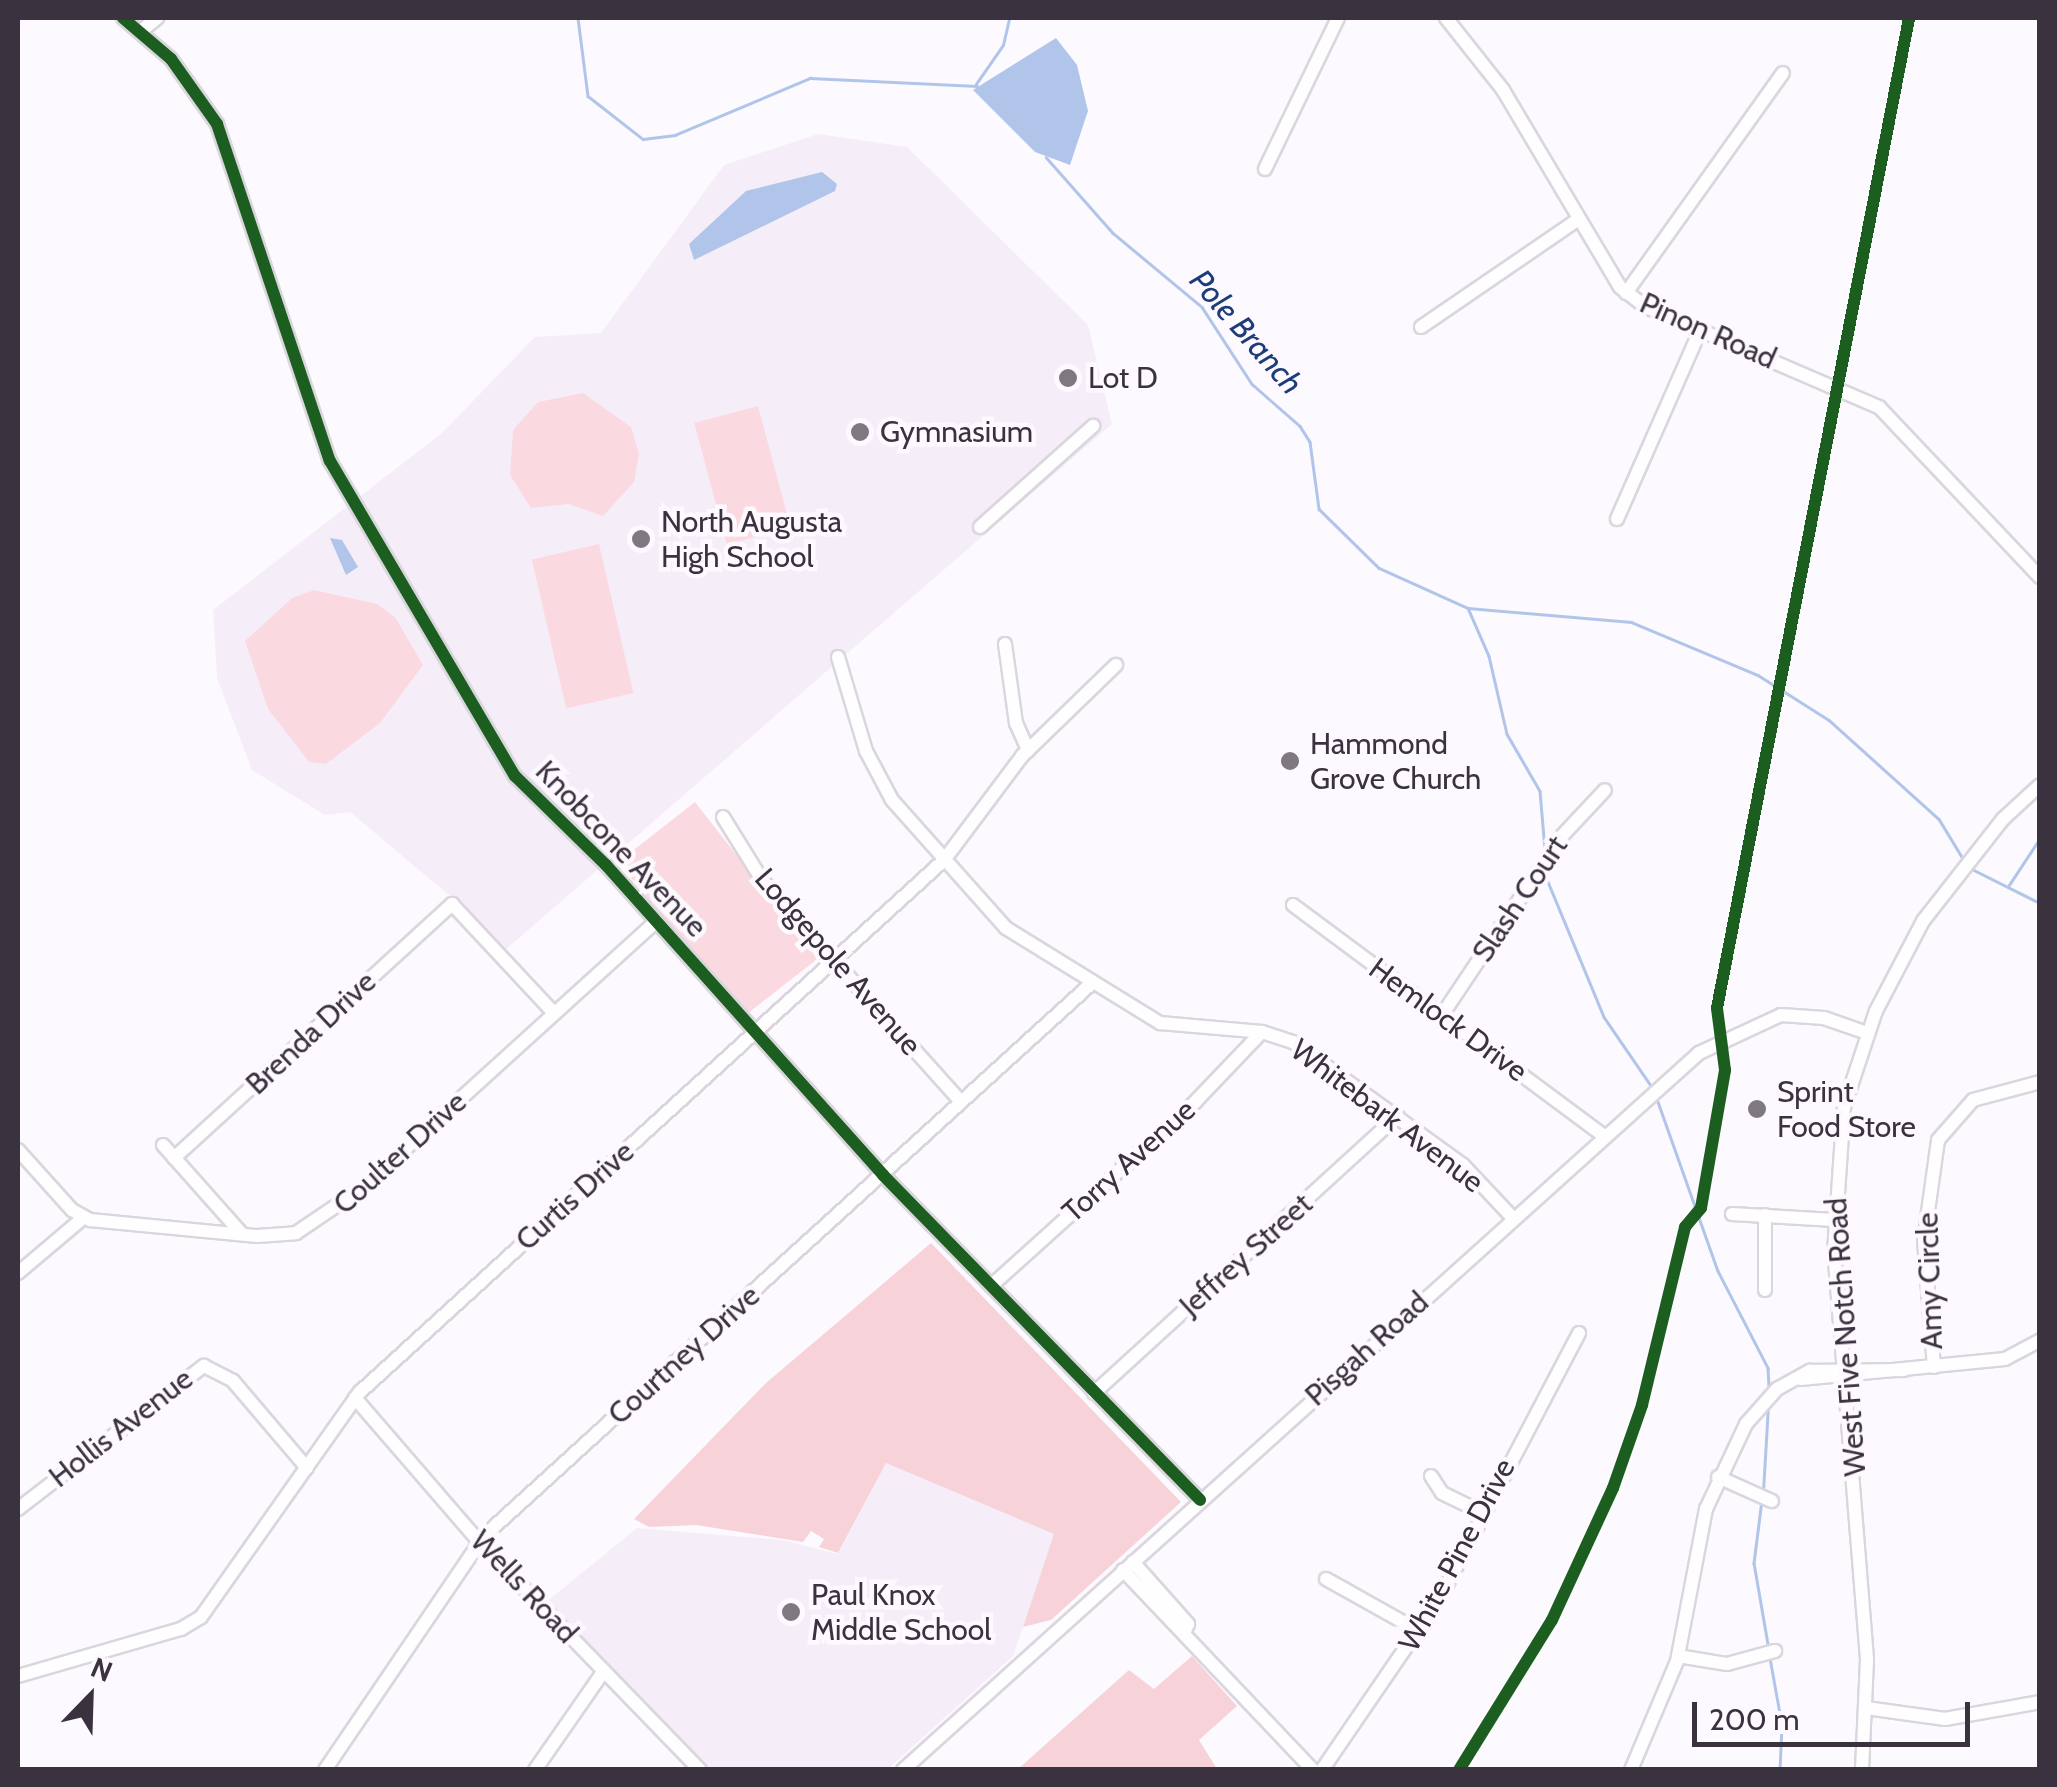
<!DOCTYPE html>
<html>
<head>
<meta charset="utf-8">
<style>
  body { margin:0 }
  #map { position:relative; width:2057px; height:1787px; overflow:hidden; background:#fcfafe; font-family:Cabin,sans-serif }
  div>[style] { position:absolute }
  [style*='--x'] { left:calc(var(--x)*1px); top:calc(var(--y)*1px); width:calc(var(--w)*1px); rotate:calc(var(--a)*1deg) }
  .built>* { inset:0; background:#f5eef8 }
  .green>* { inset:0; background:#fadae0; transform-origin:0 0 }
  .forest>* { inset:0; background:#f8d2d9 }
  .water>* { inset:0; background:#b1c5ea }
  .stream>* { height:2.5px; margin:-1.25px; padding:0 1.25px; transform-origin:1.25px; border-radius:1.25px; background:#b1c5ea }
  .roads { filter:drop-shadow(2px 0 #dbd6de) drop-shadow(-2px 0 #dbd6de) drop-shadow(0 2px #dbd6de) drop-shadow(0 -2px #dbd6de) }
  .minor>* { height:12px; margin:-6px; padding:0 6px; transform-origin:6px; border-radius:6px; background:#fffeff }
  .cycleway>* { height:12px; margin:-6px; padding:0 6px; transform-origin:6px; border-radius:6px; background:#1b5e20 }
  .dots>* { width:28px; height:28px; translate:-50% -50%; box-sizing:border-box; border:5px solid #fdf9ff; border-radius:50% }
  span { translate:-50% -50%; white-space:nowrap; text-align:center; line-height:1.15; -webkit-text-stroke:9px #fdf9ff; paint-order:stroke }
  .street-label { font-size:30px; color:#3a323e }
  .poi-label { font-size:30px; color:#3a323e }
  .left { translate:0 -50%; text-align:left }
  .water-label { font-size:32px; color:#1d3d7a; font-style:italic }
  .frame { position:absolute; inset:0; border:20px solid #3a323e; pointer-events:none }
  .north { position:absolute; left:40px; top:1647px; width:100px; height:100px; -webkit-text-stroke:8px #fdf9ff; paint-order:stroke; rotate:23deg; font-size:28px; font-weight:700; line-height:40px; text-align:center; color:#3a323e }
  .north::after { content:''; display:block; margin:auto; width:35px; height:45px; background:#3a323e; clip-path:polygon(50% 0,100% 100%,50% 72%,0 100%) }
  .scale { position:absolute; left:1692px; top:1702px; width:278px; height:45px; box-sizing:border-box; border:5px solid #3a323e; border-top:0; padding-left:12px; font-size:30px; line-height:35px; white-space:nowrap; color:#3a323e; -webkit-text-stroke:8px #fdf9ff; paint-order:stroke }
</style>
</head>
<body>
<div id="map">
  <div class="built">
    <div style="clip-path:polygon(818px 134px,907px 147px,1088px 325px,1112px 424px,504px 951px,469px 912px,350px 812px,325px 815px,252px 770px,217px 678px,213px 610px,442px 433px,535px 337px,601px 333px,724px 165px)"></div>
    <div style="clip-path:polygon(886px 1463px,1055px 1534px,1013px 1656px,888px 1769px,707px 1769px,545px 1603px,637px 1528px,783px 1540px,838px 1554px)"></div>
  </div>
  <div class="green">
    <div style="clip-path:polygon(583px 393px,631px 427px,639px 454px,634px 482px,603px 516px,569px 504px,531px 508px,510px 475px,513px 430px,538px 402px)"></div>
    <div style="left:758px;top:406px;width:126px;height:66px;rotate:75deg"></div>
    <div style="left:599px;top:544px;width:153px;height:69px;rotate:77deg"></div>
    <div style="clip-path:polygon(314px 590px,377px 604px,395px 617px,423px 665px,380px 723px,326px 764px,309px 762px,268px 709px,245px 641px,292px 598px)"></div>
    <div style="left:695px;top:802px;width:199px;height:97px;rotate:52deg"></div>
  </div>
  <div class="forest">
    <div style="clip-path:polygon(931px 1243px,1181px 1502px,1051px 1620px,1023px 1627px,1054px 1534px,886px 1463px,838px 1553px,819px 1547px,824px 1539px,811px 1531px,803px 1542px,696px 1525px,649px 1527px,634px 1519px,766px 1383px)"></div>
    <div style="clip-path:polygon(1192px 1656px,1237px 1706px,1199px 1740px,1217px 1769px,1018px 1769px,1129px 1670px,1154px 1689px)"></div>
  </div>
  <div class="water">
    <div style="clip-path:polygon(1056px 38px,1077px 65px,1088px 111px,1070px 165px,1035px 152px,973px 90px)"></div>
    <div style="clip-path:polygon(822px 172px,837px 184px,835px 191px,694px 260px,689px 244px,746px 191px)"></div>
    <div style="clip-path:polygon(330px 538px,342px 540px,358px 567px,346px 575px)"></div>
  </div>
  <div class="stream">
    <div style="--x:578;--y:18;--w:79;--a:82.7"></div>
    <div style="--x:588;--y:96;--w:70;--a:38"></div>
    <div style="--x:643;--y:139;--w:32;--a:-7"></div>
    <div style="--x:675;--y:135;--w:147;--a:-22.9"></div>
    <div style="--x:810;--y:78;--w:167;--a:2.7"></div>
    <div style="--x:976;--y:84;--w:47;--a:-55.3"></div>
    <div style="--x:1003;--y:45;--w:28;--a:-77"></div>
    <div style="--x:1046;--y:157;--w:101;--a:48.6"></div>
    <div style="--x:1113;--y:233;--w:116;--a:39.7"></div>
    <div style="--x:1202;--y:307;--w:92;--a:57"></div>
    <div style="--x:1252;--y:384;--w:64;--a:41.2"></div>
    <div style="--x:1300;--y:426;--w:19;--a:58"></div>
    <div style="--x:1310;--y:442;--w:68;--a:82.3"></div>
    <div style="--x:1319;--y:509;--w:84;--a:44.5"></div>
    <div style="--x:1379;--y:568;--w:98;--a:24.2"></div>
    <div style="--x:1468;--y:608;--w:164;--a:4.9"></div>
    <div style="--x:1631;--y:622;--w:138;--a:22.7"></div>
    <div style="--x:1758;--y:675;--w:84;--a:32.4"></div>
    <div style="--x:1829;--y:720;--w:148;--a:42"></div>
    <div style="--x:1939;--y:819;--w:50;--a:58.8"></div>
    <div style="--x:1468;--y:608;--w:52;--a:66.4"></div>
    <div style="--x:1489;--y:656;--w:80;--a:77"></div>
    <div style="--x:1507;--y:734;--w:66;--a:59.9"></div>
    <div style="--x:1540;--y:791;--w:58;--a:85.1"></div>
    <div style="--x:1970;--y:868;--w:78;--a:26.6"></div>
    <div style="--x:1544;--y:872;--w:157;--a:67.5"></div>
    <div style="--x:1604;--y:1017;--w:85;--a:55.6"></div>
    <div style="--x:2009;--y:885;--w:56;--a:-56.6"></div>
    <div style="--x:1657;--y:1099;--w:182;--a:70.5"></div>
    <div style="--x:1718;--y:1271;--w:109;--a:62.7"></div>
    <div style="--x:1768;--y:1368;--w:20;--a:87"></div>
    <div style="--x:1763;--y:1492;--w:87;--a:-86.7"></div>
    <div style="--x:1762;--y:1500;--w:64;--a:97.2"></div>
    <div style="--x:1754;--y:1563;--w:88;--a:80.2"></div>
    <div style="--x:1770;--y:1658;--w:68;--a:79.8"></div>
    <div style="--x:1782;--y:1725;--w:45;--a:92.5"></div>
  </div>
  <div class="roads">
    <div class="minor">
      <div style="--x:123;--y:18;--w:63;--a:40.5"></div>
      <div style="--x:171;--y:59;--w:80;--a:54.7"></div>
      <div style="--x:217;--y:124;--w:355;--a:71.5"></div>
      <div style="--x:330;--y:461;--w:365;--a:59.6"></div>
      <div style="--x:515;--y:776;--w:127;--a:44.4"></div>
      <div style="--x:606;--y:865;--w:416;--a:48.2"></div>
      <div style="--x:883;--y:1175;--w:454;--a:45.7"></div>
      <div style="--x:1446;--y:18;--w:92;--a:51.6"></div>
      <div style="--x:1503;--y:90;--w:229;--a:59.3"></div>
      <div style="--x:1620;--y:287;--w:31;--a:38"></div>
      <div style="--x:1644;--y:306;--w:256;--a:23.3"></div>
      <div style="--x:1879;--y:407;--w:234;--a:46.6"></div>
      <div style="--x:141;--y:31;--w:21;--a:-39"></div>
      <div style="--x:1265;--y:169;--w:168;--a:-64.2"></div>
      <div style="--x:1626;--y:293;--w:270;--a:-54.5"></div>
      <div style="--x:1421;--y:327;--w:191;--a:-34.4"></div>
      <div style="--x:1617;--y:519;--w:206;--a:-66.2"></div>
      <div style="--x:980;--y:527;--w:152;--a:-41.8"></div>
      <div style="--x:1005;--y:644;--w:80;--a:82.1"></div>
      <div style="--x:1016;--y:723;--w:30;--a:66"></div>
      <div style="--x:838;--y:657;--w:98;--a:73.4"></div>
      <div style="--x:866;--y:751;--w:55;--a:62"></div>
      <div style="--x:892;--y:800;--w:171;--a:48.3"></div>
      <div style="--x:1006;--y:928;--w:181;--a:31.7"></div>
      <div style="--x:1160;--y:1023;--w:102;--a:5"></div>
      <div style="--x:1262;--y:1032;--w:33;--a:18"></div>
      <div style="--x:1293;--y:1042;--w:210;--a:35.9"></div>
      <div style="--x:1463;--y:1165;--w:71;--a:46.7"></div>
      <div style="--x:723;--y:817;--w:74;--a:58.2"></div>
      <div style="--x:762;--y:880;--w:298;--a:48.1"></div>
      <div style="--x:1293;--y:905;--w:386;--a:36.6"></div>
      <div style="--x:1442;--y:1015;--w:214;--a:-56.2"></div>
      <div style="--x:1561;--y:837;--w:64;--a:-46.9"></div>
      <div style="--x:163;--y:1145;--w:119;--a:48.4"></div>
      <div style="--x:18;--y:1150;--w:81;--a:48"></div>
      <div style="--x:72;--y:1210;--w:21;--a:29"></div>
      <div style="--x:90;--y:1220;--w:168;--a:5.5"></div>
      <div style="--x:257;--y:1236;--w:39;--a:-4"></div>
      <div style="--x:296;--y:1233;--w:78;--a:-34.1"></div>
      <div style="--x:361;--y:1189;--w:399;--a:-42.2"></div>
      <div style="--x:174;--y:1158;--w:377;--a:-42.4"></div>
      <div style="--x:452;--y:904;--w:149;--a:46.9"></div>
      <div style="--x:1732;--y:1214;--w:102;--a:3.4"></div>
      <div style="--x:1765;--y:1215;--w:75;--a:90"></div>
      <div style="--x:18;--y:1273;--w:85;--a:-40.2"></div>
      <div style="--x:991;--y:1286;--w:275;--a:-42"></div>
      <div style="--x:1195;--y:1102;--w:97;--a:-46.3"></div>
      <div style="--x:1934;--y:1367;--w:127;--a:-94.5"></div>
      <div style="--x:1924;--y:1240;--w:101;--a:-82"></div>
      <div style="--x:1938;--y:1140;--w:53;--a:-48.8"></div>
      <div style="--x:1973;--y:1100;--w:69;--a:-15"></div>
      <div style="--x:1801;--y:1379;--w:205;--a:-5.6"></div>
      <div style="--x:2005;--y:1359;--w:40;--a:-28"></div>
      <div style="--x:1094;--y:1393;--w:411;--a:-42.4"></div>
      <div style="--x:355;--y:1398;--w:193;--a:49.2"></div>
      <div style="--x:481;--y:1544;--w:315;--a:45.9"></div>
      <div style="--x:1431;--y:1476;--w:20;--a:57"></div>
      <div style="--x:1442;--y:1493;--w:46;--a:26"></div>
      <div style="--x:1718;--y:1477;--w:59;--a:24"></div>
      <div style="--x:18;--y:1509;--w:235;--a:-37.6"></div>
      <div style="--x:204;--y:1366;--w:33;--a:27"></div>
      <div style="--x:233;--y:1381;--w:114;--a:49.6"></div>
      <div style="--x:1133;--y:1562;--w:83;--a:48.4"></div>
      <div style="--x:1188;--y:1624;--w:8;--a:113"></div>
      <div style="--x:1123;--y:1570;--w:276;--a:46.5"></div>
      <div style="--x:1326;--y:1579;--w:107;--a:29.2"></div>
      <div style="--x:1678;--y:1656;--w:50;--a:9.3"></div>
      <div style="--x:1727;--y:1664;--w:50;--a:-15.2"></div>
      <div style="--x:18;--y:1676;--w:170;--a:-16.1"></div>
      <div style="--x:181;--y:1629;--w:23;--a:-31"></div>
      <div style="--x:201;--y:1617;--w:276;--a:-54.8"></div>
      <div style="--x:360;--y:1392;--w:790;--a:-42.33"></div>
      <div style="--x:944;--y:860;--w:130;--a:-53.1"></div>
      <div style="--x:1022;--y:756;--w:131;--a:-44.1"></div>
      <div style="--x:1866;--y:1708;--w:80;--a:7.9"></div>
      <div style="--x:1945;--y:1719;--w:97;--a:-10.1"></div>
      <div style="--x:325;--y:1770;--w:283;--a:-55.8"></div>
      <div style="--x:484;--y:1536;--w:822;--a:-42.29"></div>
      <div style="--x:535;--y:1770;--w:119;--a:-55.2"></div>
      <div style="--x:903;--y:1770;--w:1071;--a:-42.01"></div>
      <div style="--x:1699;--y:1053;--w:90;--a:-24.9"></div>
      <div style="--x:1781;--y:1015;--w:43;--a:4"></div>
      <div style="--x:1824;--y:1018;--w:46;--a:19.2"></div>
      <div style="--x:1322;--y:1770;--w:211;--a:-55.6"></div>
      <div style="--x:1441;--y:1596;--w:297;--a:-62.3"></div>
      <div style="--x:1631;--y:1770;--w:118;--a:-67.1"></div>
      <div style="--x:1677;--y:1661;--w:155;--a:-79.2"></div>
      <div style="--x:1706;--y:1509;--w:94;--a:-64.8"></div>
      <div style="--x:1746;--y:1424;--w:47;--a:-48.5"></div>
      <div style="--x:1777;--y:1389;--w:38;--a:-29"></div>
      <div style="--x:1810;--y:1371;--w:94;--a:-0.6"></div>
      <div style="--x:1862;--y:1770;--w:111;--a:-87.4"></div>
      <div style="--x:1867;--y:1659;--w:408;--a:-94.6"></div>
      <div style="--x:1834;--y:1252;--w:145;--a:-86.1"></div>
      <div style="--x:1844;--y:1107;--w:101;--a:-71.6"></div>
      <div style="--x:1876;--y:1011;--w:102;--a:-62.4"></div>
      <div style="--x:1923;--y:921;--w:130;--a:-51.9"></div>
      <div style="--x:2003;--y:819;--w:50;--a:-42.6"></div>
    </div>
  </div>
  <div class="cycleway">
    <div style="--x:123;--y:18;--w:63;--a:40.5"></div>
    <div style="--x:171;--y:59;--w:80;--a:54.7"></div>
    <div style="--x:217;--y:124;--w:355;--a:71.5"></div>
    <div style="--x:330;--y:461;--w:365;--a:59.6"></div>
    <div style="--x:515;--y:776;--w:127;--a:44.4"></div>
    <div style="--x:606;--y:865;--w:416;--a:48.2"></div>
    <div style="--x:883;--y:1175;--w:454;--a:45.7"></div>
    <div style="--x:1459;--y:1770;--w:176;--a:-58.2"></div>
    <div style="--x:1552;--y:1620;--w:145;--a:-65.2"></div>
    <div style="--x:1613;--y:1488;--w:88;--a:-70.7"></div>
    <div style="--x:1642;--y:1405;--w:183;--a:-76.4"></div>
    <div style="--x:1685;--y:1227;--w:25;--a:-50"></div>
    <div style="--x:1701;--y:1208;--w:140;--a:-80.1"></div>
    <div style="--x:1725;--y:1070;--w:63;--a:-97.4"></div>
    <div style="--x:1717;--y:1008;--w:1008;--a:-79.02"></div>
  </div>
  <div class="dots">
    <div style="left:1068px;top:378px;background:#7e7881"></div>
    <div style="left:860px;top:432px;background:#7e7881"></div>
    <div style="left:641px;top:539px;background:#7e7881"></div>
    <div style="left:1290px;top:761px;background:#7e7881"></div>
    <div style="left:1757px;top:1109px;background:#7e7881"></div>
    <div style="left:791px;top:1612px;background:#7e7881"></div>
  </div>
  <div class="street-label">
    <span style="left:1708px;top:331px;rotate:24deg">Pinon Road</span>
    <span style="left:621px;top:849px;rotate:46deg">Knobcone Avenue</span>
    <span style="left:1520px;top:899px;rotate:-56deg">Slash Court</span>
    <span style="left:838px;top:962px;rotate:49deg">Lodgepole Avenue</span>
    <span style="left:1448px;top:1020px;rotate:36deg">Hemlock Drive</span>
    <span style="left:311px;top:1033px;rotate:-43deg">Brenda Drive</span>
    <span style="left:1387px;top:1116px;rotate:37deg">Whitebark Avenue</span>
    <span style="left:400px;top:1153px;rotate:-42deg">Coulter Drive</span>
    <span style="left:1129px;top:1161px;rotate:-42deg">Torry Avenue</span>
    <span style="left:575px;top:1196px;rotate:-42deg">Curtis Drive</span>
    <span style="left:1246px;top:1255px;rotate:-42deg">Jeffrey Street</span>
    <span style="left:1930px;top:1281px;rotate:-92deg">Amy Circle</span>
    <span style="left:1846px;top:1337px;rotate:-94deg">West Five Notch Road</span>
    <span style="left:1367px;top:1349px;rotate:-42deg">Pisgah Road</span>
    <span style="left:684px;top:1355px;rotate:-42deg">Courtney Drive</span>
    <span style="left:121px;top:1428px;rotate:-38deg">Hollis Avenue</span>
    <span style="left:1457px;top:1555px;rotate:-62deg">White Pine Drive</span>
    <span style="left:524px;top:1587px;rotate:47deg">Wells Road</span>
  </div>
  <div class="poi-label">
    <span class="left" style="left:1088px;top:378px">Lot D</span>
    <span class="left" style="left:880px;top:432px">Gymnasium</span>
    <span class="left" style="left:661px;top:539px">North Augusta<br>High School</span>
    <span class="left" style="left:1310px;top:761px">Hammond<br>Grove Church</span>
    <span class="left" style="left:1777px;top:1109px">Sprint<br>Food Store</span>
    <span class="left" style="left:811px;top:1612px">Paul Knox<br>Middle School</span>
  </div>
  <div class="water-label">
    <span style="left:1246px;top:332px;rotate:49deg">Pole Branch</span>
  </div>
  <div class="frame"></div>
  <div class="north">N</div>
  <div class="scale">200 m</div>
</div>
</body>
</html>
